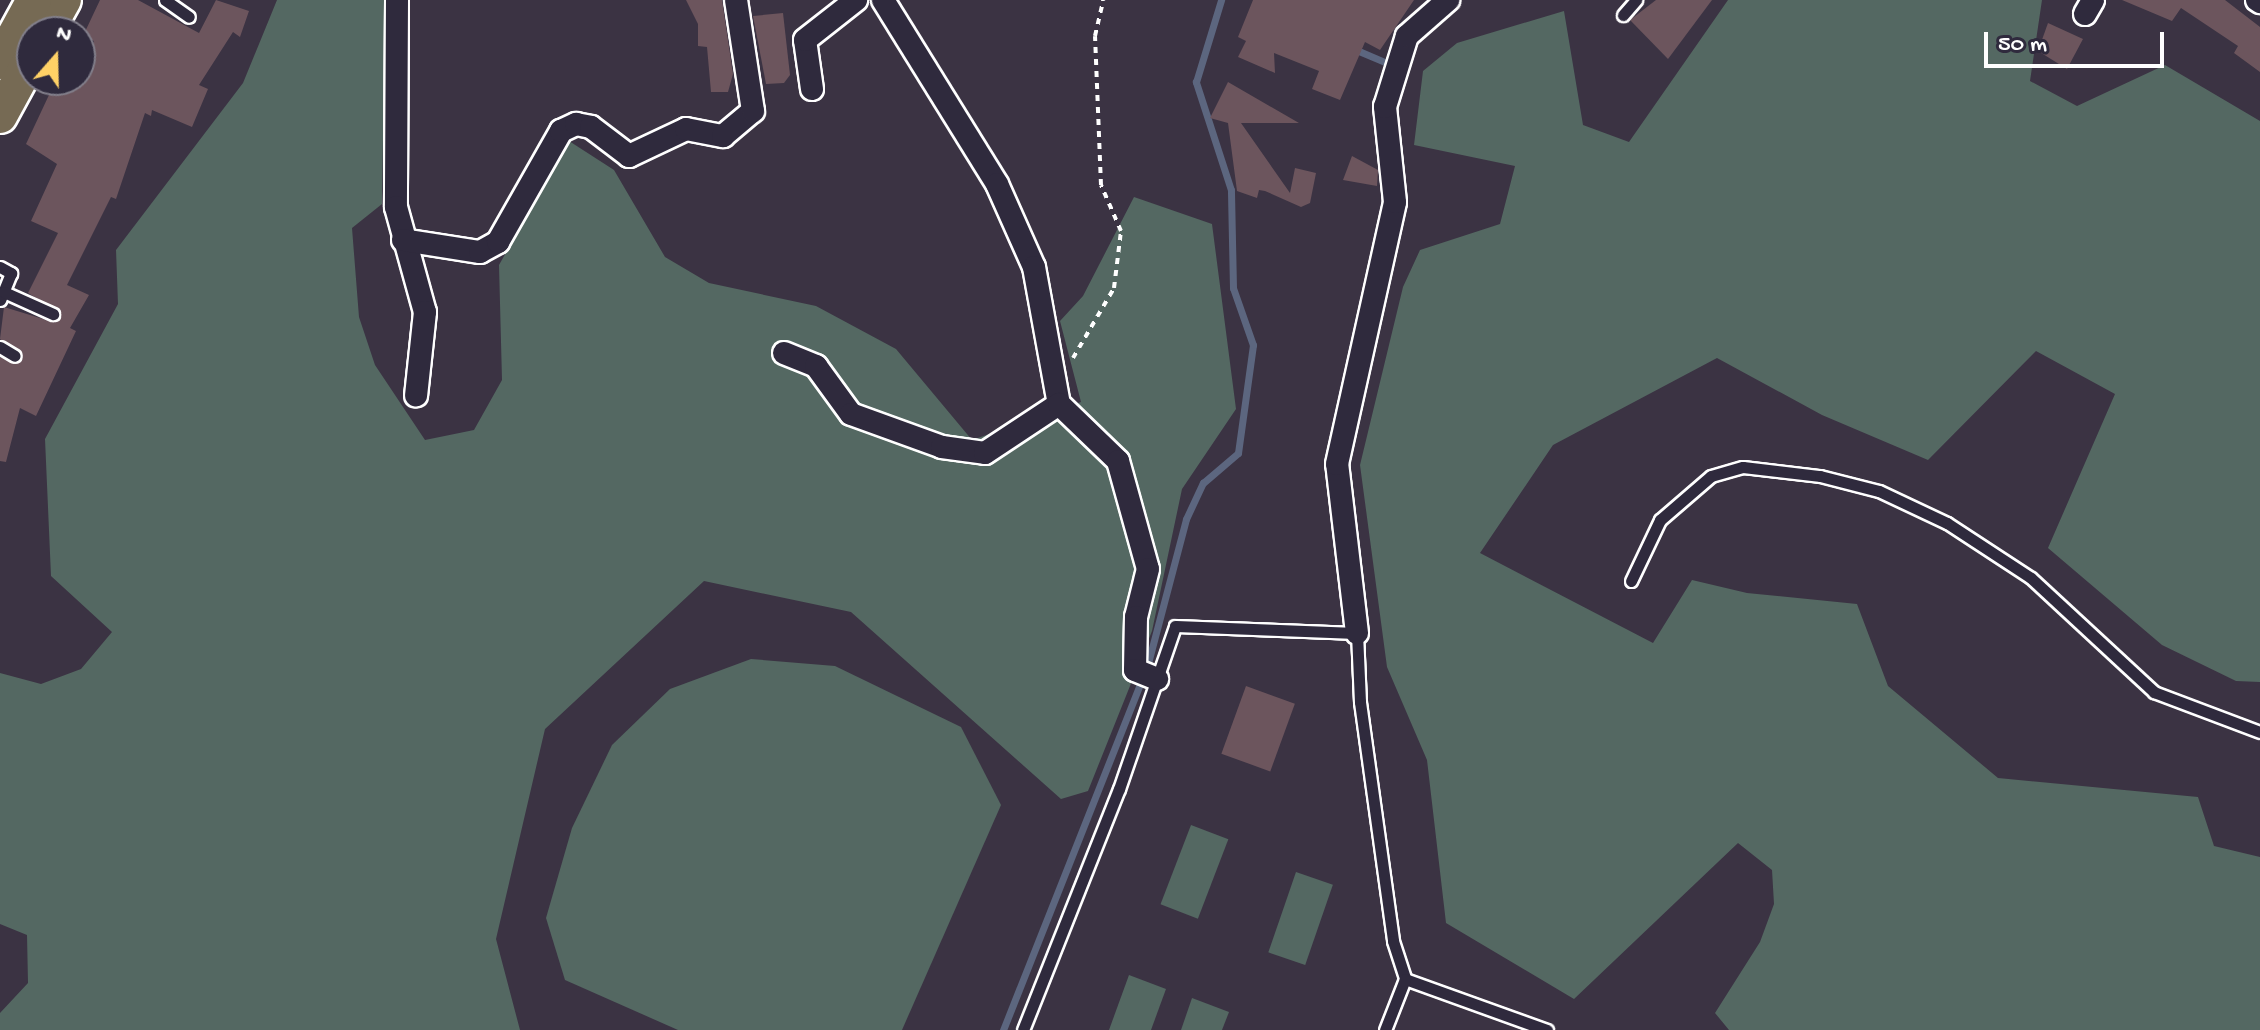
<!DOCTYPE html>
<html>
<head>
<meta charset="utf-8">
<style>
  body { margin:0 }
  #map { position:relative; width:2260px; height:1030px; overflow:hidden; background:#3b3343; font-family:"Gochi Hand",sans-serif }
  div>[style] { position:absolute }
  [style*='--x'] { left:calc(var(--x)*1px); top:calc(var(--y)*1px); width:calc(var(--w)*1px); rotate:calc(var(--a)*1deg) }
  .green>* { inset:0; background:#546862; transform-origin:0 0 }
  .stream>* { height:7px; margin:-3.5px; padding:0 3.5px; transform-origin:3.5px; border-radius:3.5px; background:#5c667f }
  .building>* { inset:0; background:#6c555d; transform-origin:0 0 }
  .path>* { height:4px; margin-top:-2px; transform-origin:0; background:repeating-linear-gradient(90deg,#fff 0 6px,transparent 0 12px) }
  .roads { filter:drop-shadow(2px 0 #fff) drop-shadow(-2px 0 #fff) drop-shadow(0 2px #fff) drop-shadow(0 -2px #fff) }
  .service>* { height:11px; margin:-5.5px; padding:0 5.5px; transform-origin:5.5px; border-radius:5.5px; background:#2f2a3d }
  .minor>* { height:22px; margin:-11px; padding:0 11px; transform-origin:11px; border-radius:11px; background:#2f2a3d }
  .primary>* { height:34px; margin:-17px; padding:0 17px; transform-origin:17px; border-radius:17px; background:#766a54 }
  span { translate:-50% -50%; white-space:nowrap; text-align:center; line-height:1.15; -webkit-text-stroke:6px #2f2a3d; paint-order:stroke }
  .north { position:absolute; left:16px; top:16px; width:80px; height:80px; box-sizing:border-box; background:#2f2a3d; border:2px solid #827f8b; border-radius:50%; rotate:20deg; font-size:22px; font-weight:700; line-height:32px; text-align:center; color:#fff }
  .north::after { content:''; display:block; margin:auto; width:28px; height:36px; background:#ffd166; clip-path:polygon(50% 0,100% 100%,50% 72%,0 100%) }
  .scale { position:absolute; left:1984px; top:32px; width:180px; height:36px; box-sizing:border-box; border:4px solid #fff; border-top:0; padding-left:10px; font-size:24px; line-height:28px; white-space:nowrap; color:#fff; -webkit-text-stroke:6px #2f2a3d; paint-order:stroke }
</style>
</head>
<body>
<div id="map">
  <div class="green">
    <div style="clip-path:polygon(277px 0,395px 0,384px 75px,382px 204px,352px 228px,359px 317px,375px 365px,425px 440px,474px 430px,502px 380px,499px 265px,569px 141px,614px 170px,665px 257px,709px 283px,816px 306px,896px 349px,972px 440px,1081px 402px,1060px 321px,1083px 296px,1134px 197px,1212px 224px,1236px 409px,1182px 489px,1152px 631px,1088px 791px,1061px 799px,851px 612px,704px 581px,545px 729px,496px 939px,520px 1030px,0 1030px,0 1013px,28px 983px,27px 935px,0 924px,0 673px,41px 684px,81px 669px,112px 632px,51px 576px,45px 439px,118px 304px,116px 250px,243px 83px)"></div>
    <div style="clip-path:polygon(1728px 0,2042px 0,2030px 81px,2077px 106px,2165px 65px,2260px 121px,2260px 682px,2236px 681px,2162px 645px,2048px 548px,2115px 394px,2036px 351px,1928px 460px,1822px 415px,1717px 358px,1553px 445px,1480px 553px,1653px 643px,1692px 580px,1747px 593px,1857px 604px,1888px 686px,1998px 778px,2198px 797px,2214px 846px,2260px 857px,2260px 1030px,1729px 1030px,1715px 1013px,1760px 942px,1774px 904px,1772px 870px,1738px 843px,1574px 999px,1446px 923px,1427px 760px,1387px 667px,1360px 465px,1403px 287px,1420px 250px,1500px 224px,1515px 166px,1414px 145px,1423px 71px,1457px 43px,1564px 11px,1583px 125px,1629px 142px)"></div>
    <div style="clip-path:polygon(751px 659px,835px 666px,961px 727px,1001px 805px,902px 1030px,678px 1030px,565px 980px,546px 918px,572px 828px,612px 745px,670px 689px)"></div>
    <div style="left:1191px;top:825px;width:40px;height:85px;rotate:21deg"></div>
    <div style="left:1296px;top:872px;width:39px;height:85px;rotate:19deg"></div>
    <div style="clip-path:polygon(1129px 975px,1166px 989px,1151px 1030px,1109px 1030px)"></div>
    <div style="clip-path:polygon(1192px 998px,1229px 1012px,1222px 1030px,1181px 1030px)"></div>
  </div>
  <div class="stream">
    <div style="--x:1354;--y:49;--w:33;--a:23"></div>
    <div style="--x:1003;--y:1030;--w:395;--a:-68.4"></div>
    <div style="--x:1148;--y:663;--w:149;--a:-75.2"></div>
    <div style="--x:1186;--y:519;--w:40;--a:-65"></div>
    <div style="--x:1203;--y:483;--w:46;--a:-40.6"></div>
    <div style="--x:1238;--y:453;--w:109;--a:-82.1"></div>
    <div style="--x:1253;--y:345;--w:60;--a:-109.3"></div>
    <div style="--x:1233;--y:288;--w:98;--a:-91.2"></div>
    <div style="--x:1231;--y:190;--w:114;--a:-108"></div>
    <div style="--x:1196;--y:82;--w:86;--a:-73"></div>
  </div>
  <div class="building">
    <div style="clip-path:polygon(100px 0,138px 0,199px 33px,216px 0,249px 11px,240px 37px,233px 32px,199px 85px,208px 89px,192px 127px,152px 110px,151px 116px,145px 113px,116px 199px,111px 197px,67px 285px,89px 295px,70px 328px,76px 331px,36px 416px,20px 408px,6px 462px,0 461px,0 357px,16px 364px,23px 357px,0 339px,4px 307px,53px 322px,61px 314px,28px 293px,58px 233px,31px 221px,57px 164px,26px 144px,56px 80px,80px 80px,94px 41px,83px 36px)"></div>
    <div style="clip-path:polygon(686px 0,722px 0,733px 74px,728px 92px,711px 92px,707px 47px,698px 46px,698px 24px)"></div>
    <div style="clip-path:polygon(1253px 0,1414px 0,1380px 50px,1365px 42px,1340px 100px,1312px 89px,1319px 71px,1274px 53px,1275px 73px,1238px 57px,1246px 41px,1238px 37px)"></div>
    <div style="clip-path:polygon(1656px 0,1712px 0,1668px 59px,1630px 20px)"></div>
    <div style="clip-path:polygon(2122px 0,2225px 0,2260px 27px,2260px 72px,2234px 53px,2238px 46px,2181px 8px,2172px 21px)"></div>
    <div style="clip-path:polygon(783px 13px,790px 75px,784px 83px,766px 84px,753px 16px)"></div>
    <div style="clip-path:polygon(2048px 23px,2083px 39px,2067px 69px,2038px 51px)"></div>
    <div style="clip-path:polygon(1228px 82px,1299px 123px,1241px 123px,1290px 193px,1295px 168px,1316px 173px,1310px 203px,1301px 207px,1265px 191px,1259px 190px,1257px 198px,1237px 191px,1228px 123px,1210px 118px)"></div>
    <div style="clip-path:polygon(1352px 156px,1378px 170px,1377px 186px,1343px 180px)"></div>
    <div style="left:1246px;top:686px;width:52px;height:72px;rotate:20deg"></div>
  </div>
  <div class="path">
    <div style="--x:1073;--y:358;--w:81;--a:-59.6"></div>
    <div style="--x:1114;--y:288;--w:57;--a:-83"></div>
    <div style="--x:1121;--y:231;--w:50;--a:-113.5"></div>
    <div style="--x:1101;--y:185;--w:149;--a:-92.3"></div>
    <div style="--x:1095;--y:36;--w:37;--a:-77"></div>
  </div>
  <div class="roads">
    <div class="service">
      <div style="--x:165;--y:0;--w:29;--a:35"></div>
      <div style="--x:1623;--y:15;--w:20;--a:-49"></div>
      <div style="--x:0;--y:267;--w:13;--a:29"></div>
      <div style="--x:11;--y:273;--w:29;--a:112"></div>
      <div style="--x:4;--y:292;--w:54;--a:24.2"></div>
      <div style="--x:0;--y:347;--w:17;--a:31"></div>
      <div style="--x:1631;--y:581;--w:68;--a:-64.6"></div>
      <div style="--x:1660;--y:520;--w:67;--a:-40.8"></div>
      <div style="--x:1711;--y:476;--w:33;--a:-16"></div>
      <div style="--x:1743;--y:467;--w:78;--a:6.7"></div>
      <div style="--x:1820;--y:476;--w:61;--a:14.3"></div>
      <div style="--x:1879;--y:491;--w:75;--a:25.2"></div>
      <div style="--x:1947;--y:523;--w:100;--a:33.2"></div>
      <div style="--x:2031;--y:578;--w:168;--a:42.8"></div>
      <div style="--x:2154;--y:692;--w:113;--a:20.7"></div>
      <div style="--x:1405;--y:979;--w:151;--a:19.8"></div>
      <div style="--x:1023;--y:1030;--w:259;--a:-68.3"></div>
      <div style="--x:1119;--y:789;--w:172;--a:-71"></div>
      <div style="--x:1175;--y:626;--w:182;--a:2.2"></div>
      <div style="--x:1357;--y:633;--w:69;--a:87.5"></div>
      <div style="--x:1360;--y:702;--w:241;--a:82.1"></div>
      <div style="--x:1393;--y:941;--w:40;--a:72"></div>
      <div style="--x:1405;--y:979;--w:55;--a:111.4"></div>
    </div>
    <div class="minor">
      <div style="--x:397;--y:0;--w:207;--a:90.3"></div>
      <div style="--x:396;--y:207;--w:109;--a:74.6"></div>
      <div style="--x:425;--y:312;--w:84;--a:96.1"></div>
      <div style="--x:883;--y:0;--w:216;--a:58.2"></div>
      <div style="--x:997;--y:184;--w:91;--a:66"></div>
      <div style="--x:1034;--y:267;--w:139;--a:79.7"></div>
      <div style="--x:2257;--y:0;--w:4;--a:34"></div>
      <div style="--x:2085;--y:14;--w:16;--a:-60"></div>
      <div style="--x:812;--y:89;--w:49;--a:-98.1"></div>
      <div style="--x:805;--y:40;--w:65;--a:-38.1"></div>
      <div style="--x:403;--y:240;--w:78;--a:8.9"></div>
      <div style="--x:480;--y:252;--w:21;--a:-29"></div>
      <div style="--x:498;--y:242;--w:128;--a:-60.4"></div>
      <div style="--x:561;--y:131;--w:17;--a:-25"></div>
      <div style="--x:576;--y:124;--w:15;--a:11"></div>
      <div style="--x:591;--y:127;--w:48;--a:37.3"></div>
      <div style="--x:629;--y:156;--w:63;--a:-25.3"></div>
      <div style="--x:686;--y:129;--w:38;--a:11"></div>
      <div style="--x:723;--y:136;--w:39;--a:-40"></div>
      <div style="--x:753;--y:111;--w:112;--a:-98.7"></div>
      <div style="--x:784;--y:353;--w:35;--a:22"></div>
      <div style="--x:816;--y:366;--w:59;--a:53.9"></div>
      <div style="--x:851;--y:414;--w:97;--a:19.9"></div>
      <div style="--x:942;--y:447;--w:43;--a:7.9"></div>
      <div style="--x:985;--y:453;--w:89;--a:-33.5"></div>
      <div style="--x:1059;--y:404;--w:82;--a:44"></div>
      <div style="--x:1118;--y:461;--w:112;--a:74.5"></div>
      <div style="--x:1148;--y:569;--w:49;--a:104"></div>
      <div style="--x:1136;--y:617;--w:53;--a:91.1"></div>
      <div style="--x:1135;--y:670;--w:24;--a:22"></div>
      <div style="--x:1357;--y:633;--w:170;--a:-96.7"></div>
      <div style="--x:1337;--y:464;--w:268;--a:-77.5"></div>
      <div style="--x:1395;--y:202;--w:96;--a:-96"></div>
      <div style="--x:1385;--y:107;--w:74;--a:-72.8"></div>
      <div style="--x:1407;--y:36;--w:55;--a:-41.3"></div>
    </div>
    <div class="primary">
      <div style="--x:46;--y:32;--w:37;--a:-61"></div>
      <div style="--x:0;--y:62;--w:71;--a:-61.3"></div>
      <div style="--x:0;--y:116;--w:67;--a:-61.5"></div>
    </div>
  </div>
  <div class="north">N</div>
  <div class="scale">50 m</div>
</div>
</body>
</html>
